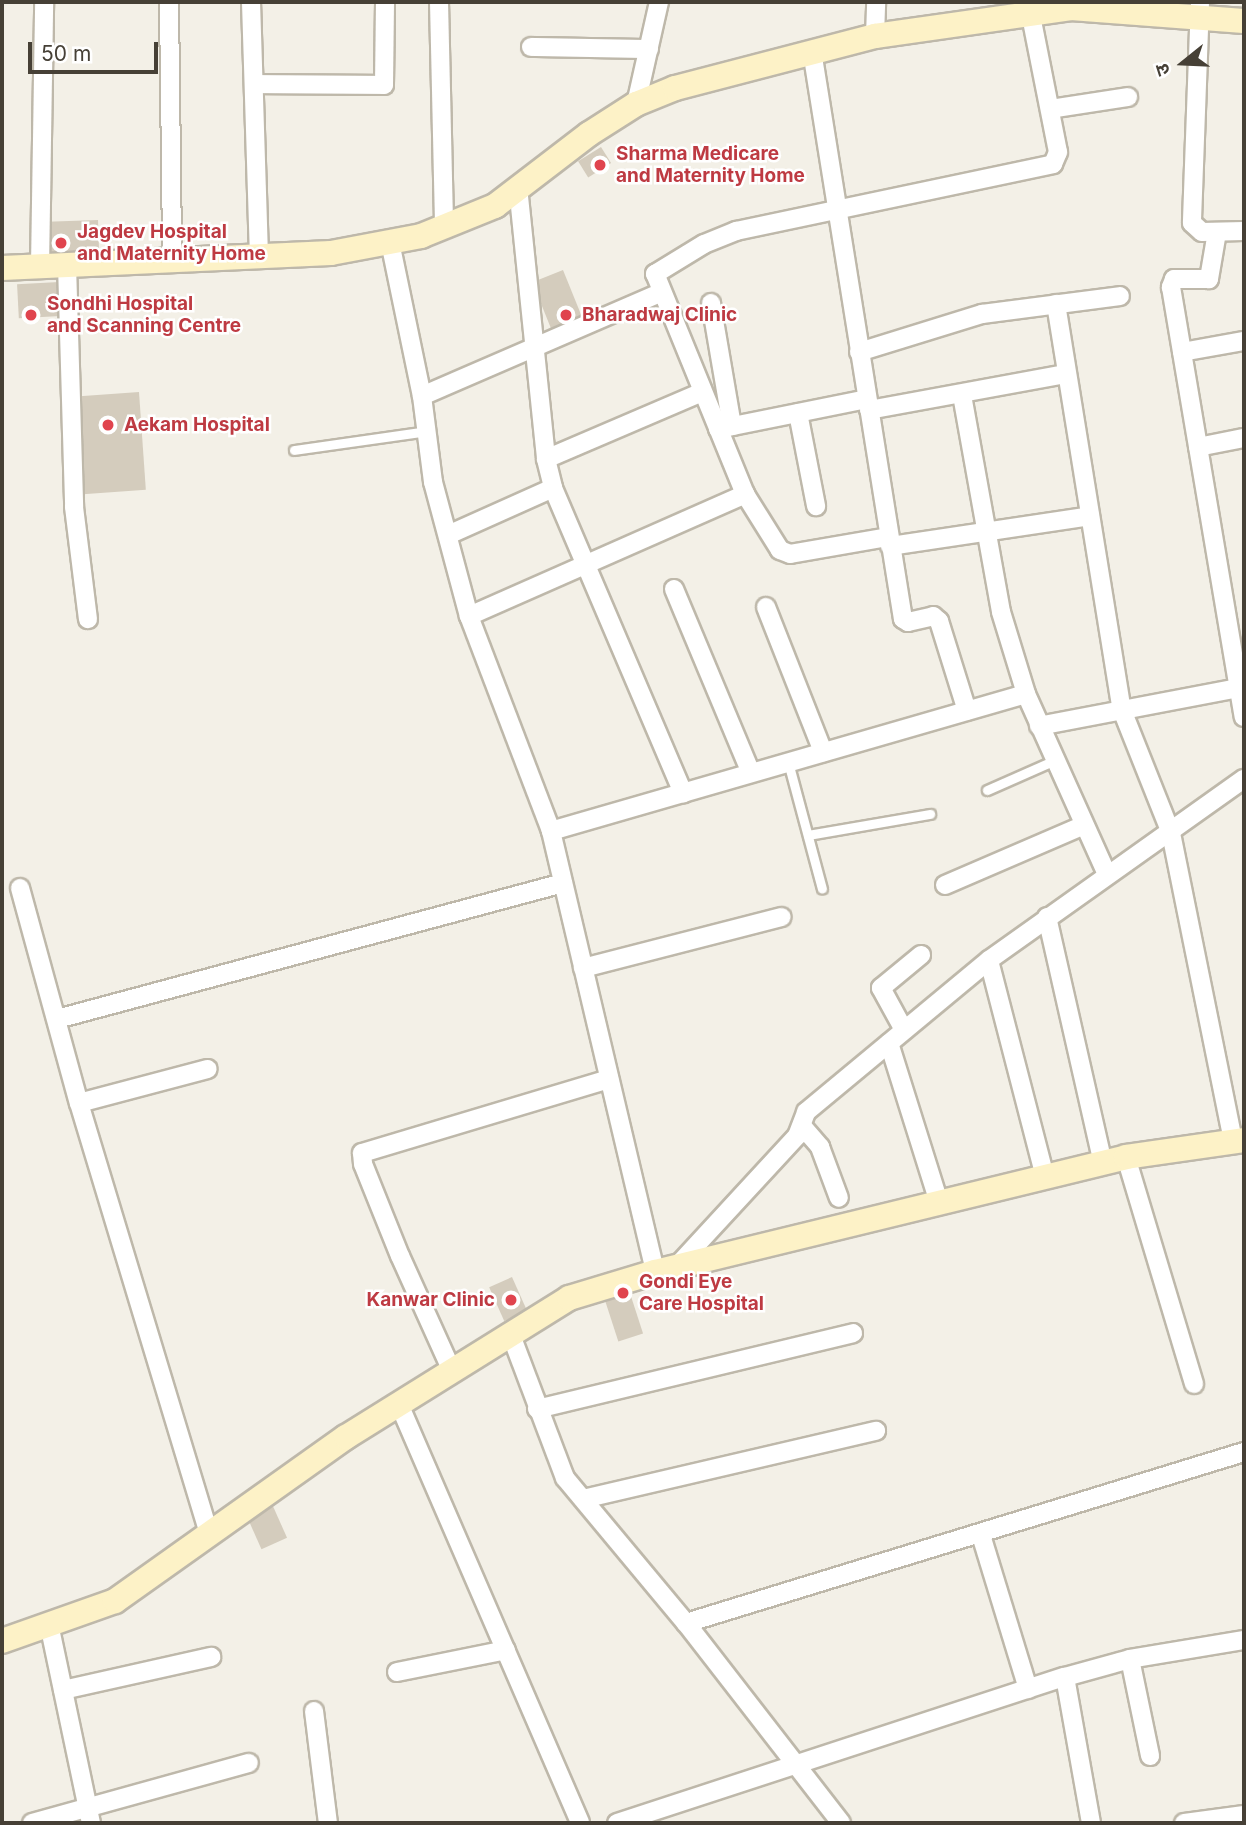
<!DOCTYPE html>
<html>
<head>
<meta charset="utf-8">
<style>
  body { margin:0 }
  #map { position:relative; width:1246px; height:1825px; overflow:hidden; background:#f3f0e7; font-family:Inter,"Noto Sans Devanagari",sans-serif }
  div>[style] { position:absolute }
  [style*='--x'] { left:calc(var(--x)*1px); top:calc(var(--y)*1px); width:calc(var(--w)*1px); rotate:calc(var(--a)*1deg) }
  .building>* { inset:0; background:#d4ccbd; transform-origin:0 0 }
  .roads { filter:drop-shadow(2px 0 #beb8aa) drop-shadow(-2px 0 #beb8aa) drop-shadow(0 2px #beb8aa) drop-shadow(0 -2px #beb8aa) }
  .lane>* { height:9px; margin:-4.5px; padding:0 4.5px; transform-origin:4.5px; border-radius:4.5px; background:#fff }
  .street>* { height:18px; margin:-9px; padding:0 9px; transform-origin:9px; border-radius:9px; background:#fff }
  .secondary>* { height:24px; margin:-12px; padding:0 12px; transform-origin:12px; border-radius:12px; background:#fdf2c7 }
  .dots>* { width:19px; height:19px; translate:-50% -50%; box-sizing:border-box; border:4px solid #fff; border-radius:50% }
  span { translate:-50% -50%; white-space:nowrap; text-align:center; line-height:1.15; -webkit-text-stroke:5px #fff; paint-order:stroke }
  .health-label { font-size:19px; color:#be3a42; font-weight:700 }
  .left { translate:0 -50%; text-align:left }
  .right { translate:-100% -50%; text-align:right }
  .frame { position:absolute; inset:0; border:4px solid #464036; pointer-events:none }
  .north { position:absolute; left:1148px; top:28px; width:70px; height:70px; -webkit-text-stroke:5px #fff; paint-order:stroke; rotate:252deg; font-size:19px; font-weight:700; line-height:28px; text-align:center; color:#464036 }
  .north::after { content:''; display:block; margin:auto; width:24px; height:32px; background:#464036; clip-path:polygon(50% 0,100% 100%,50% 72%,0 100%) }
  .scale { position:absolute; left:28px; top:42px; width:130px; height:32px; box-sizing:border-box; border:4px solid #464036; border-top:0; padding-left:9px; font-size:21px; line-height:24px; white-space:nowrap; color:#464036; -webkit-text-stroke:5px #fff; paint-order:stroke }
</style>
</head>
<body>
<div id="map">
  <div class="building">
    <div style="left:601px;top:147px;width:19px;height:27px;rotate:58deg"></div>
    <div style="left:98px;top:220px;width:32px;height:51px;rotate:88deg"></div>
    <div style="left:563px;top:270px;width:50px;height:33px;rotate:68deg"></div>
    <div style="left:59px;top:282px;width:34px;height:42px;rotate:87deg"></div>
    <div style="left:139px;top:392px;width:98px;height:63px;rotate:86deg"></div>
    <div style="left:512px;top:1277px;width:37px;height:25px;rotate:66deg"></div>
    <div style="left:627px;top:1284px;width:52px;height:26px;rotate:72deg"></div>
    <div style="left:272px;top:1504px;width:37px;height:28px;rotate:66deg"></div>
  </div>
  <div class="roads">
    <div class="lane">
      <div style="--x:294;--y:450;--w:134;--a:-8.1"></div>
      <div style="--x:788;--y:762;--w:131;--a:75"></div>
      <div style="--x:987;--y:790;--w:74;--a:-23.8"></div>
      <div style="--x:808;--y:835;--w:124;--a:-9.8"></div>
    </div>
    <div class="street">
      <div style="--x:169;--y:2;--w:259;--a:89.3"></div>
      <div style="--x:251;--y:2;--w:254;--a:88.2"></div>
      <div style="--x:439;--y:2;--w:224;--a:88.7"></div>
      <div style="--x:1200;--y:2;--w:221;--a:92.1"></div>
      <div style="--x:1192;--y:223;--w:13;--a:42"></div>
      <div style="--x:1202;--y:232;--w:42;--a:-1.4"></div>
      <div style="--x:875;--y:36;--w:34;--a:-88"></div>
      <div style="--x:531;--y:47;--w:118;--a:1"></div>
      <div style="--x:812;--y:51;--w:575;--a:80.9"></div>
      <div style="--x:903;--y:619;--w:6;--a:31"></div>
      <div style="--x:908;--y:622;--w:26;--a:-13"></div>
      <div style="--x:933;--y:616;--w:8;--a:40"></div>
      <div style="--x:939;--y:621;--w:94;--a:72.7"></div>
      <div style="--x:254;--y:84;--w:130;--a:0.4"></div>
      <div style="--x:384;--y:85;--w:83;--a:-89.3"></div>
      <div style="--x:636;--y:104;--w:105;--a:-77.3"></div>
      <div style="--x:1050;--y:109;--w:79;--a:-8.7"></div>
      <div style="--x:518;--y:187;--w:273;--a:84.1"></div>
      <div style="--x:546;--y:459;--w:30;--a:76"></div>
      <div style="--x:553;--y:488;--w:332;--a:66.9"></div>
      <div style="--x:1217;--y:232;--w:48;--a:99.7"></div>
      <div style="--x:1209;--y:279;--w:35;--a:180"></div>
      <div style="--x:1174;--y:279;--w:9;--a:111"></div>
      <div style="--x:1171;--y:287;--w:436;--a:80.4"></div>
      <div style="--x:390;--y:242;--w:157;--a:78.3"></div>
      <div style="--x:422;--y:396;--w:87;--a:82.7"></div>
      <div style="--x:433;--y:482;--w:139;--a:75"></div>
      <div style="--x:469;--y:616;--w:230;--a:69.1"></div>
      <div style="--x:551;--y:831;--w:453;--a:76.7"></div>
      <div style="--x:67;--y:265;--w:242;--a:88.3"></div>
      <div style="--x:74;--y:507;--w:113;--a:82.9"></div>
      <div style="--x:40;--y:267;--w:265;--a:-89.1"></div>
      <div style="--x:711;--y:303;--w:125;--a:80.3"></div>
      <div style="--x:1056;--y:304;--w:411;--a:80.8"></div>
      <div style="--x:1122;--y:710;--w:132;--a:68.3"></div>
      <div style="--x:1171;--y:833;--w:314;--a:78.6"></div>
      <div style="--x:859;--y:352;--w:129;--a:-17.2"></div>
      <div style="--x:982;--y:314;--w:139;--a:-7.4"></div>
      <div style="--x:1182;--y:352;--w:63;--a:-10.1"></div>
      <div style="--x:962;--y:395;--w:220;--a:79.8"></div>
      <div style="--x:1001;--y:612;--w:86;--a:73"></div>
      <div style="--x:1026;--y:694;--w:197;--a:65.8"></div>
      <div style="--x:422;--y:396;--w:259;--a:-23.4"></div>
      <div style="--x:869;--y:410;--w:199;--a:-10.4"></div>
      <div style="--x:798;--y:413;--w:95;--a:79"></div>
      <div style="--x:718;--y:429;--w:152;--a:-11.4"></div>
      <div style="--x:1198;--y:447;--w:47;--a:-11.1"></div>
      <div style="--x:546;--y:459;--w:170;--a:-23.2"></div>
      <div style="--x:448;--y:535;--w:115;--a:-24.1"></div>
      <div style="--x:888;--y:537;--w:99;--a:170.2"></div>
      <div style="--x:790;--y:554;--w:11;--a:-158"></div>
      <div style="--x:780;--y:550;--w:66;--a:-122"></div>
      <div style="--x:745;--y:494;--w:238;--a:-112.2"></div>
      <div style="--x:655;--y:274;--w:57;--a:-31.5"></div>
      <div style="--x:704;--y:244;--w:35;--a:-22"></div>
      <div style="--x:736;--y:231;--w:324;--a:-11.9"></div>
      <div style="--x:1053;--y:164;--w:13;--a:-67"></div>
      <div style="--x:1058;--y:152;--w:144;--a:-101.2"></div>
      <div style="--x:890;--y:546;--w:202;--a:-8.5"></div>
      <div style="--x:674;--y:589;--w:199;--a:67.3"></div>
      <div style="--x:766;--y:607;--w:156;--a:68.5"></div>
      <div style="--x:469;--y:616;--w:302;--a:-23.8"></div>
      <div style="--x:1039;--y:726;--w:204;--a:-10.8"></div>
      <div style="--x:551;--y:831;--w:494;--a:-16.1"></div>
      <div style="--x:945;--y:885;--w:151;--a:-23.3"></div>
      <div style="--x:20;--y:888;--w:223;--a:74.7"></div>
      <div style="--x:79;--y:1103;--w:450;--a:73.2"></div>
      <div style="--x:1047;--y:917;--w:252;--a:77.2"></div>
      <div style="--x:583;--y:968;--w:205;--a:-14.4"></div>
      <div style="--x:57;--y:1019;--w:524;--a:-15.04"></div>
      <div style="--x:904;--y:1030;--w:48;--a:-118.7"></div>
      <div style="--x:881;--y:988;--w:52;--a:-39.5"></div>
      <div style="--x:889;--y:1043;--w:168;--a:72.6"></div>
      <div style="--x:79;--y:1103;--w:133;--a:-14.8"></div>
      <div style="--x:802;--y:1126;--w:28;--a:49"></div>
      <div style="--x:820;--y:1147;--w:54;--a:69.6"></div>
      <div style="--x:1126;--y:1157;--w:237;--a:73.3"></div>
      <div style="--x:1045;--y:1177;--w:224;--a:-104.5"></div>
      <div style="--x:989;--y:960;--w:313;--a:-35.4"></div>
      <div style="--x:677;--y:1266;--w:177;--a:-47.3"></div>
      <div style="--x:797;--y:1136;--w:26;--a:-69"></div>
      <div style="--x:806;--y:1112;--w:238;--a:-39.7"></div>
      <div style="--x:511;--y:1335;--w:153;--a:69.3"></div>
      <div style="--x:565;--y:1478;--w:189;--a:50.2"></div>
      <div style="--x:686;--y:1623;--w:253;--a:52.2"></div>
      <div style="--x:452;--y:1371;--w:126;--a:-114.3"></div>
      <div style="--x:400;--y:1256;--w:99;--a:-111.9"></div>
      <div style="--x:363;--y:1164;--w:11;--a:-95"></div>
      <div style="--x:362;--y:1153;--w:258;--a:-16.7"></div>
      <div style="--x:399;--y:1404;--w:456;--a:66.6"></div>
      <div style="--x:537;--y:1409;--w:325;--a:-13.5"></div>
      <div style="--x:583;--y:1499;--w:301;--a:-13.1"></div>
      <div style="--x:981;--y:1535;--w:161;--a:73"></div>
      <div style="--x:686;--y:1623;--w:584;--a:-17.04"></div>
      <div style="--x:49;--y:1624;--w:203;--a:78.1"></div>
      <div style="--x:1130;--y:1659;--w:99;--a:78.3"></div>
      <div style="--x:397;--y:1672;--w:111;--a:-11.4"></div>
      <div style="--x:1065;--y:1677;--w:148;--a:79.9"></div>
      <div style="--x:63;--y:1690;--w:152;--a:-12.6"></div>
      <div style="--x:314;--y:1711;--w:113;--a:82.9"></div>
      <div style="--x:32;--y:1823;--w:225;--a:-15.5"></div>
      <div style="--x:617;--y:1823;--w:471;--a:-18.1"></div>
      <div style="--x:1065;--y:1677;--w:67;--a:-15.5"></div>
      <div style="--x:1130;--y:1659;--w:116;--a:-9.5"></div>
      <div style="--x:1184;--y:1823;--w:61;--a:-7.6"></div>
    </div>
    <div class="secondary">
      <div style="--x:2;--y:268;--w:329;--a:-2.6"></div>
      <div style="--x:331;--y:253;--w:92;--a:-10.7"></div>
      <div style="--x:421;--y:236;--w:80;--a:-22.1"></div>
      <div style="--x:495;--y:206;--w:118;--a:-37.5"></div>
      <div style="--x:589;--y:134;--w:56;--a:-32.6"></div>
      <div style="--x:636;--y:104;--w:42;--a:-22.3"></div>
      <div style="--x:675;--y:88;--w:207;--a:-14.6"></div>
      <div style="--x:875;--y:36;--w:198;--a:-8.1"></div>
      <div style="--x:1071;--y:8;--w:173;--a:4.3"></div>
      <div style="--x:2;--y:1641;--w:120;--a:-19.5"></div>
      <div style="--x:115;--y:1601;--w:283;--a:-35.4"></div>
      <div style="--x:346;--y:1437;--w:263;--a:-31.9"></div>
      <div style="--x:569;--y:1298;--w:90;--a:-16.8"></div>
      <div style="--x:655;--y:1272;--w:485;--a:-13.7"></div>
      <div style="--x:1126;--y:1157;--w:119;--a:-8.2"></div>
    </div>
  </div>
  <div class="dots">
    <div style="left:600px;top:165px;background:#e0444e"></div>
    <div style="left:61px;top:243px;background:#e0444e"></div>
    <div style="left:31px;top:315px;background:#e0444e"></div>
    <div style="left:566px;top:315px;background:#e0444e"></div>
    <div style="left:108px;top:425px;background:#e0444e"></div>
    <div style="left:623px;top:1293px;background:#e0444e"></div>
    <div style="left:511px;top:1300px;background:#e0444e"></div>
  </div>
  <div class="health-label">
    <span class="left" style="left:616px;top:165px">Sharma Medicare<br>and Maternity Home</span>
    <span class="left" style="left:77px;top:243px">Jagdev Hospital<br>and Maternity Home</span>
    <span class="left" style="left:47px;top:315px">Sondhi Hospital<br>and Scanning Centre</span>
    <span class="left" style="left:582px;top:315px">Bharadwaj Clinic</span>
    <span class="left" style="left:124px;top:425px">Aekam Hospital</span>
    <span class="left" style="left:639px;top:1293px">Gondi Eye<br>Care Hospital</span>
    <span class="right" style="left:495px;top:1300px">Kanwar Clinic</span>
  </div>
  <div class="frame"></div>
  <div class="north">उ</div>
  <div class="scale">50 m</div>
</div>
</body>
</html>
